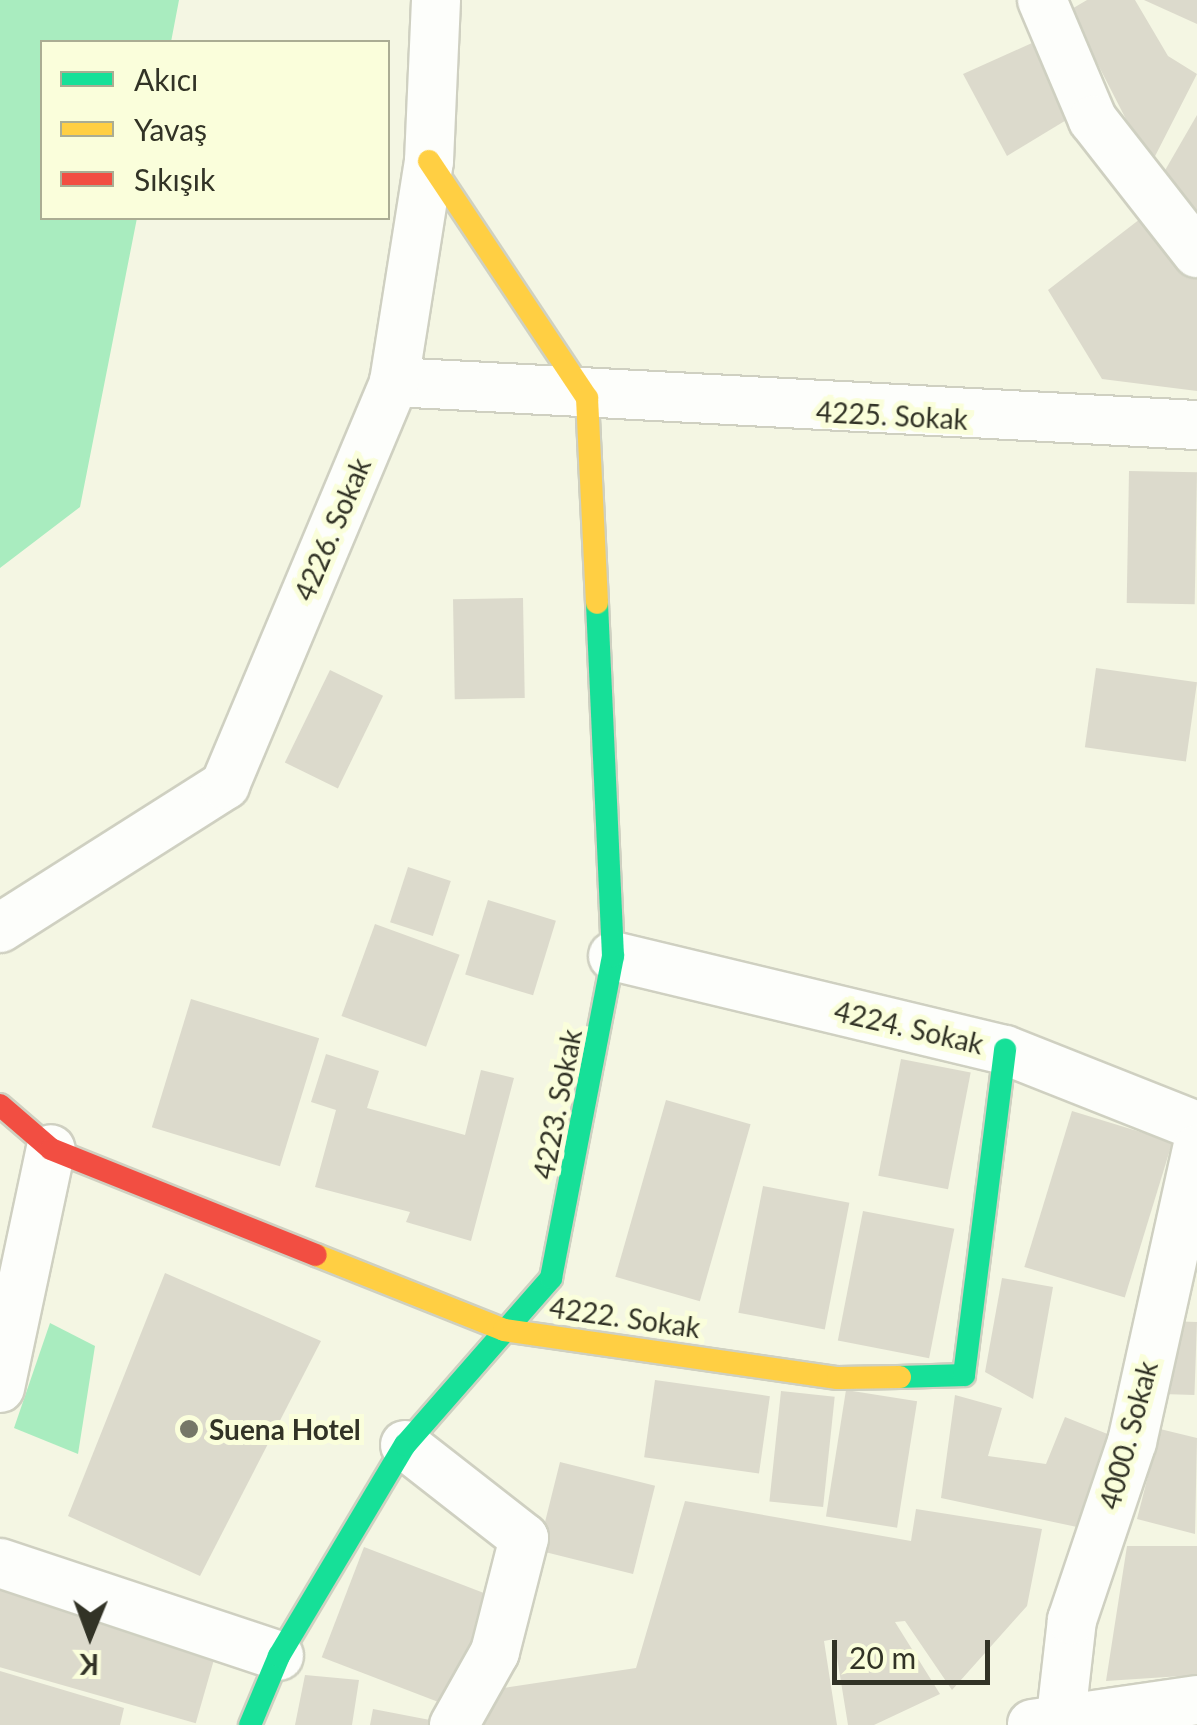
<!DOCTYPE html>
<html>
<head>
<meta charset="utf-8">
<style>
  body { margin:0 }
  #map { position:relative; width:1197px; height:1725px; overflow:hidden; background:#f4f6e3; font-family:Lato,sans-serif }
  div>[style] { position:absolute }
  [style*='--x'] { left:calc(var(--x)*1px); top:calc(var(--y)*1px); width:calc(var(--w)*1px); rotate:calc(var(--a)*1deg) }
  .water>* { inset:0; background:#a9ecbf }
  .building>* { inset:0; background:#dcdacc; transform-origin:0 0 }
  .roads { filter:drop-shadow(2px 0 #cfd0c1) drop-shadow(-2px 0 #cfd0c1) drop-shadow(0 2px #cfd0c1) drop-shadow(0 -2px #cfd0c1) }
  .street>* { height:48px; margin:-24px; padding:0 24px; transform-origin:24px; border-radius:24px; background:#fdfefb }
  .fast>* { height:22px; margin:-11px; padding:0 11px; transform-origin:11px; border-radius:11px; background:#16e098 }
  .slow>* { height:22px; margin:-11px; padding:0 11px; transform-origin:11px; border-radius:11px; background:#ffcf43 }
  .jam>* { height:22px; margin:-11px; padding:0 11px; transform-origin:11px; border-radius:11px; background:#f24e42 }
  .dots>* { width:28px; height:28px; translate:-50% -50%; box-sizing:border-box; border:5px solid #fafedb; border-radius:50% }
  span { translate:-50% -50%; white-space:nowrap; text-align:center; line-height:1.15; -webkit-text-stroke:10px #fafedb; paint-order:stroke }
  .street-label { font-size:28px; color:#323326 }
  .poi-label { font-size:28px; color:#323326; font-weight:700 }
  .left { translate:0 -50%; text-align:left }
  .legend { position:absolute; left:40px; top:40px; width:350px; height:180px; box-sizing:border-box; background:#fafedb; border:2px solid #aaad93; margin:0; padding:12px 18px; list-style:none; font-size:30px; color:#323326 }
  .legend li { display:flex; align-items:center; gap:20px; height:50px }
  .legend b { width:50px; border:2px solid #aaad93 }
  .north { position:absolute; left:40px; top:1585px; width:100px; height:100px; -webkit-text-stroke:8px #fafedb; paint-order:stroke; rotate:181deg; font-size:28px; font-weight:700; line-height:40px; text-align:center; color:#323326 }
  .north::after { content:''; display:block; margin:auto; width:35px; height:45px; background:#323326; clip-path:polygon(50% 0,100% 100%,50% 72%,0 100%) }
  .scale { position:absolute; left:832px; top:1640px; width:158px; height:45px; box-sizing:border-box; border:5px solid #323326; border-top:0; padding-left:12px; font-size:30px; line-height:35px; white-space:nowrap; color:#323326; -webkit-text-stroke:8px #fafedb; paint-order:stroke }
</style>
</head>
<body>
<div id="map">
  <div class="water">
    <div style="clip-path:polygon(0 0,179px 0,171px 42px,42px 42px,42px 218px,137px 218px,80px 507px,0 568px)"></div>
    <div style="clip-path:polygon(50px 1323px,95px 1346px,78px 1454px,14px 1428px)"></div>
  </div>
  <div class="building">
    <div style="clip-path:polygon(1087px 0,1135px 0,1168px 56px,1197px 74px,1150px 166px,1070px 10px)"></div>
    <div style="clip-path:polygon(1144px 0,1197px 0,1197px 24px)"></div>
    <div style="clip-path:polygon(1032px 43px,1068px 119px,1007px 156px,963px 74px)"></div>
    <div style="clip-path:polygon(1197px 115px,1197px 211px,1160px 179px)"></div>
    <div style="clip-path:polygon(1140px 219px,1197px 279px,1197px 391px,1102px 379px,1048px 290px)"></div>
    <div style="left:1129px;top:471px;width:68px;height:132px;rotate:1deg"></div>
    <div style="left:523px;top:598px;width:100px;height:70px;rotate:89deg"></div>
    <div style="left:1096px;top:668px;width:102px;height:80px;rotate:8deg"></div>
    <div style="left:330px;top:670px;width:59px;height:103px;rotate:26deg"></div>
    <div style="left:408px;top:867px;width:45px;height:58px;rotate:18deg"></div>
    <div style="left:488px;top:900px;width:71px;height:78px;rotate:17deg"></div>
    <div style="left:375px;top:924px;width:90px;height:98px;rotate:20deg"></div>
    <div style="left:191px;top:999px;width:134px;height:134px;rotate:17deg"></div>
    <div style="clip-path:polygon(326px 1054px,379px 1071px,367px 1108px,465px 1135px,481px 1070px,514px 1078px,471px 1241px,406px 1222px,410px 1212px,315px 1187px,336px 1110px,311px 1102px)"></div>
    <div style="left:901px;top:1059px;width:71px;height:119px;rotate:11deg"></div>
    <div style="left:666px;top:1100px;width:88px;height:184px;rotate:16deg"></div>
    <div style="left:1072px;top:1111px;width:105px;height:163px;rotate:17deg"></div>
    <div style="left:763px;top:1186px;width:88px;height:129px;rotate:11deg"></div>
    <div style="left:863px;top:1211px;width:93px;height:132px;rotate:11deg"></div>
    <div style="clip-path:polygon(165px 1273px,321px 1341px,200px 1576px,68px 1516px)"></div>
    <div style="clip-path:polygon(1002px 1278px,1053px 1287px,1033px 1399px,985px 1372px)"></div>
    <div style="left:1165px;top:1321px;width:32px;height:73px;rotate:2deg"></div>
    <div style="left:655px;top:1380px;width:116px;height:78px;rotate:8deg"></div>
    <div style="left:846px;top:1390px;width:72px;height:128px;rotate:9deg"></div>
    <div style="left:781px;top:1391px;width:54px;height:111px;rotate:6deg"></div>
    <div style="clip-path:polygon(955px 1395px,1002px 1408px,988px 1456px,1046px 1464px,1065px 1417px,1110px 1435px,1077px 1527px,941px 1498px)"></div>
    <div style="clip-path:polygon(1160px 1429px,1197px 1438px,1195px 1534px,1137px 1519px)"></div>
    <div style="left:560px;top:1462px;width:98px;height:91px;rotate:14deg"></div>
    <div style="clip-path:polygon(685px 1501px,911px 1541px,916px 1509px,1042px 1529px,1027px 1606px,952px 1690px,905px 1621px,895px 1622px,940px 1694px,874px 1725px,848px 1725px,834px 1639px,824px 1641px,837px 1725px,469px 1725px,477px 1692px,636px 1668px)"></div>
    <div style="clip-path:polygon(1127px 1546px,1197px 1546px,1197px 1675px,1106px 1681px)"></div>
    <div style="left:364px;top:1547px;width:134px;height:118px;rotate:21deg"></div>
    <div style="left:0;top:1586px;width:226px;height:78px;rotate:16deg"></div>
    <div style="clip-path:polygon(0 1671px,124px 1708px,120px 1725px,0 1725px)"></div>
    <div style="clip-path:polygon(305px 1675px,359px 1680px,352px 1725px,295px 1725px)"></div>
    <div style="clip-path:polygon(373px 1709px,430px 1720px,429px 1725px,370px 1725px)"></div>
  </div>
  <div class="roads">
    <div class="street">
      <div style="--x:1042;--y:0;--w:130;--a:67"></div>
      <div style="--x:1093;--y:120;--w:169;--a:52"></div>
      <div style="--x:394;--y:382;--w:804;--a:3.07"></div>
      <div style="--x:0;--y:928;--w:267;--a:-32.4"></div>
      <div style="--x:225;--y:785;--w:437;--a:-67.2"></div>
      <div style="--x:394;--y:382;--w:224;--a:-81"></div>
      <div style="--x:429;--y:161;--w:161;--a:-87.5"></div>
      <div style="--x:613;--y:956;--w:403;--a:13.5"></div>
      <div style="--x:1005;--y:1050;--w:206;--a:21.6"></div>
      <div style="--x:0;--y:1388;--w:244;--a:-78"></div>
      <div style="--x:405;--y:1445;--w:151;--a:38"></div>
      <div style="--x:524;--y:1538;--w:118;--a:104.3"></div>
      <div style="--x:495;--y:1652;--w:84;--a:119.3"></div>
      <div style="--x:0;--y:1563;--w:294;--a:18.4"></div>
      <div style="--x:1032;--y:1724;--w:167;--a:-8.3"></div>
      <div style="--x:1060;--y:1725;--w:106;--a:-83.5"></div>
      <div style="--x:1072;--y:1620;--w:188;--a:-71.4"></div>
      <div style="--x:1132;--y:1442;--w:300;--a:-77.5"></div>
    </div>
    <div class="fast">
      <div style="--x:900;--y:1377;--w:64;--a:-1.8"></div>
      <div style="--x:964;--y:1375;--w:328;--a:-82.8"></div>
      <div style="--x:250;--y:1725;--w:75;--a:-67.2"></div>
      <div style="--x:279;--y:1656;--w:246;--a:-59.2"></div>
      <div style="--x:405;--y:1445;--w:222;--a:-48.8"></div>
      <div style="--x:551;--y:1278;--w:328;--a:-79.1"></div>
      <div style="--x:613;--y:956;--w:353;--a:-92.6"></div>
    </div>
    <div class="slow">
      <div style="--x:429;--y:161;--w:285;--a:56.3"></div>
      <div style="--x:587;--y:398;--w:205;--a:87.2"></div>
      <div style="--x:316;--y:1255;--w:202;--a:21.7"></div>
      <div style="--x:504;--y:1330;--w:337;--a:8.2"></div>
      <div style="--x:838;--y:1378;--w:62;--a:-0.9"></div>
    </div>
    <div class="jam">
      <div style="--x:0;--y:1105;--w:67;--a:40.8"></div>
      <div style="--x:51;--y:1149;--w:285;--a:21.8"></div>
    </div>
  </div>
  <div class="dots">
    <div style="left:189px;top:1429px;background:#767768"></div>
  </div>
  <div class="street-label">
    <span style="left:892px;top:415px;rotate:3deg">4225. Sokak</span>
    <span style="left:332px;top:529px;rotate:-67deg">4226. Sokak</span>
    <span style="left:909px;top:1027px;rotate:13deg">4224. Sokak</span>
    <span style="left:557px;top:1104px;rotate:-79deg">4223. Sokak</span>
    <span style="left:625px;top:1317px;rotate:8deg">4222. Sokak</span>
    <span style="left:1128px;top:1435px;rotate:-75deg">4000. Sokak</span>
  </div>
  <div class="poi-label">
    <span class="left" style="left:209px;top:1429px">Suena Hotel</span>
  </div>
  <ul class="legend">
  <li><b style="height:12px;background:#16e098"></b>Akıcı</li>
  <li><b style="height:12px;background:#ffcf43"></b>Yavaş</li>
  <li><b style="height:12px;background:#f24e42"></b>Sıkışık</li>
  </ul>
  <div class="north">K</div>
  <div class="scale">20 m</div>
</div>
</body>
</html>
